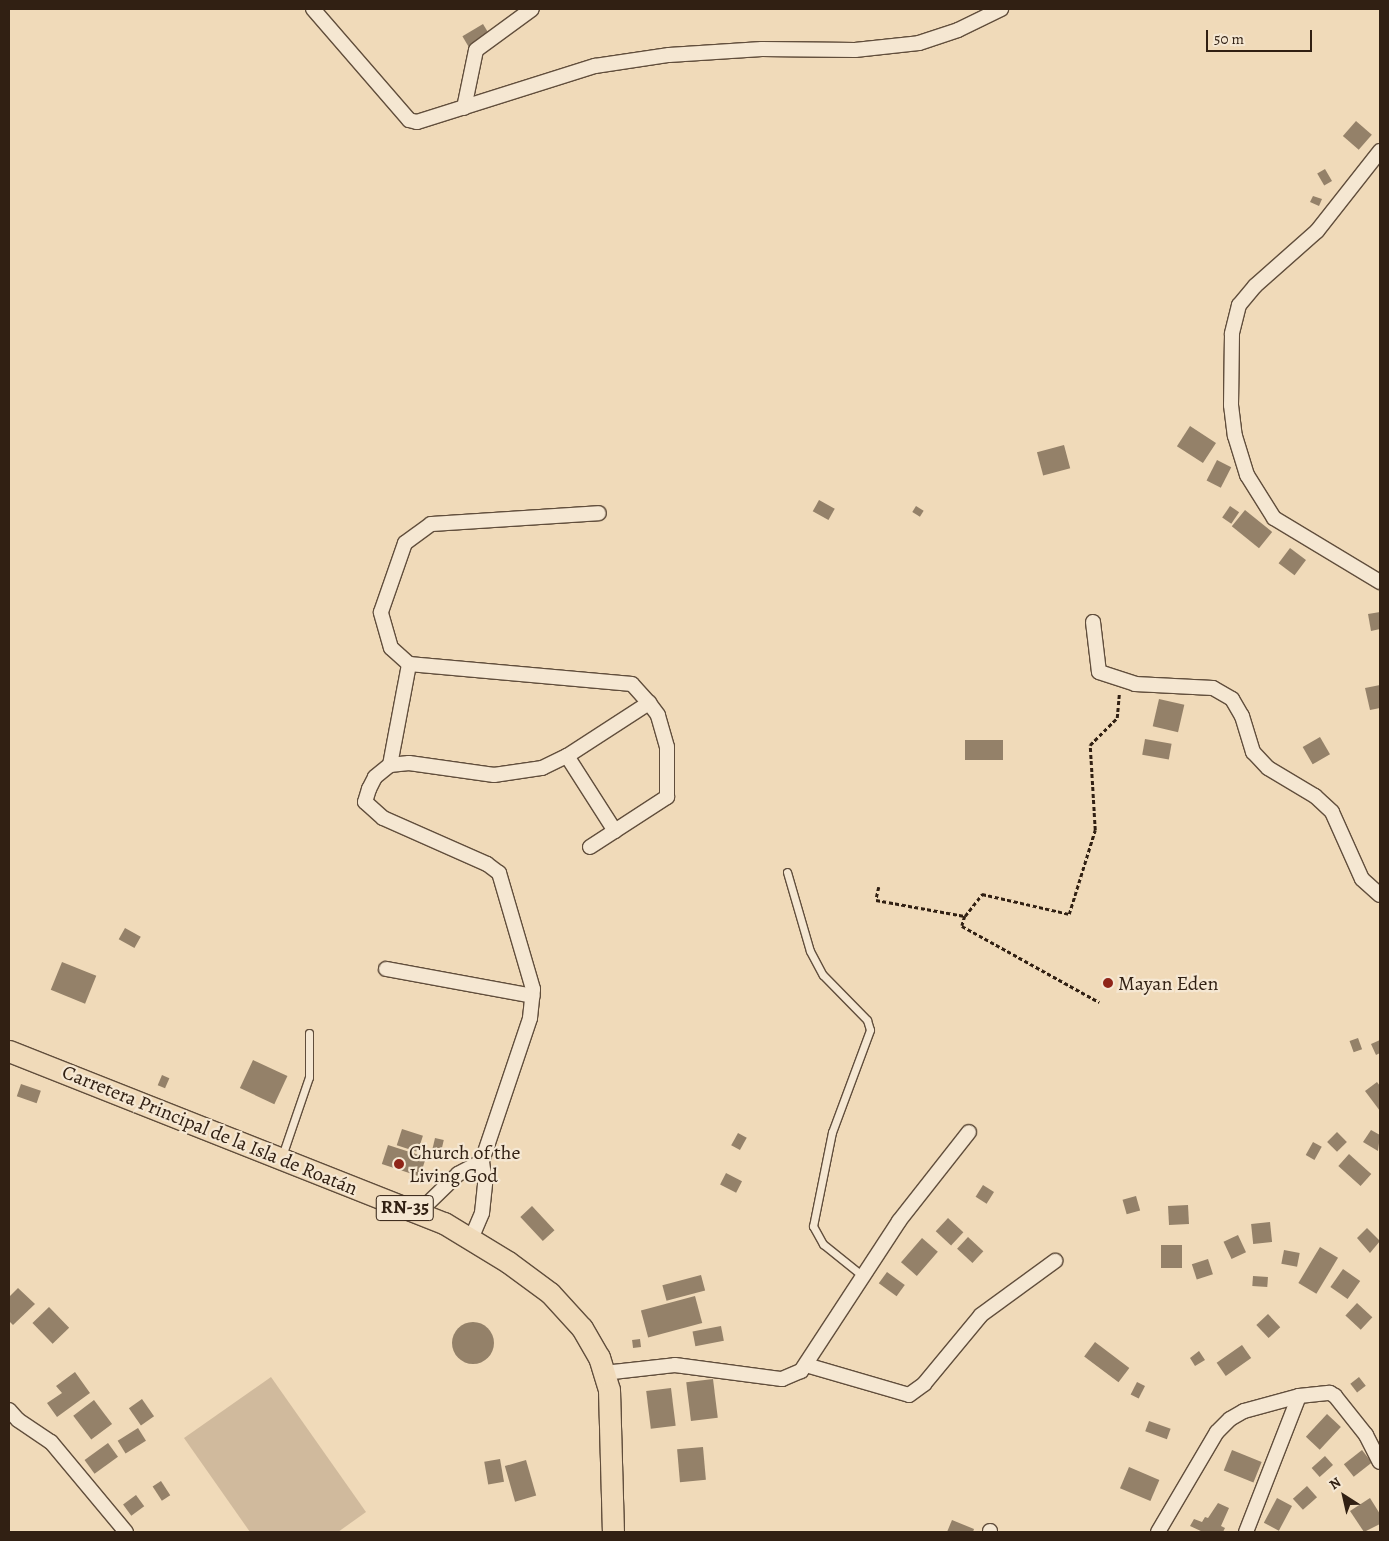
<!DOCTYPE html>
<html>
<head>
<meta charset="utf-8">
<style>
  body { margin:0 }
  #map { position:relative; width:1389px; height:1541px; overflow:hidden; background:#f0dab9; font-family:Alegreya,serif }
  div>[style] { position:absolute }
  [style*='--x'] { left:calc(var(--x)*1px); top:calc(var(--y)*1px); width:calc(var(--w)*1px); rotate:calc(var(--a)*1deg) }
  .green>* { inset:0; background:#d0ba9d }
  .building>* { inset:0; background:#948169; transform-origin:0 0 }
  .round { border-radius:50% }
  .path>* { height:2.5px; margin-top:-1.25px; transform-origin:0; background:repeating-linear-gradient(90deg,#312013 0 4px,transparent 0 6.5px) }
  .roads { filter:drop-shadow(1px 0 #614e3c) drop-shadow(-1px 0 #614e3c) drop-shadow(0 1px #614e3c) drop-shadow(0 -1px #614e3c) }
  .lane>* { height:7px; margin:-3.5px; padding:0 3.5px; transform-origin:3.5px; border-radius:3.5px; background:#f5e7d2 }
  .street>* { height:14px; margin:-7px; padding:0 7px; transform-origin:7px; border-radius:7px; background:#f5e7d2 }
  .primary>* { height:21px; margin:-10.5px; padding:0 10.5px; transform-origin:10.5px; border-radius:10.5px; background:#f0dab9 }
  .dots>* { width:14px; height:14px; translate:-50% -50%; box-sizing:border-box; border:2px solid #f5e7d2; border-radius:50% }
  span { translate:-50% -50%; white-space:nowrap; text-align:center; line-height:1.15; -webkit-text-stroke:4.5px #f5e7d2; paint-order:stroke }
  .shield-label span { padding:1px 4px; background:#f5e7d2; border:1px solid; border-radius:4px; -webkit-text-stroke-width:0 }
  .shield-label { font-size:19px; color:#312013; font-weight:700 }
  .poi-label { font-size:20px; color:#312013 }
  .left { translate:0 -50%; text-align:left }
  .street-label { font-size:20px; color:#312013 }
  .frame { position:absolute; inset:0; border:10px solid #312013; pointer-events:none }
  .north { position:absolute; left:1319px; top:1471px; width:50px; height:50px; -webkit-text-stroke:4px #f5e7d2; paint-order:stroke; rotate:325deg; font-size:14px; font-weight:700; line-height:20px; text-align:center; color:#312013 }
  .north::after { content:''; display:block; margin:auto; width:18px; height:22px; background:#312013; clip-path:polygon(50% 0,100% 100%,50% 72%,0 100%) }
  .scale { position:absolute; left:1206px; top:30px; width:106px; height:22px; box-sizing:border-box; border:2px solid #312013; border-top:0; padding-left:6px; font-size:15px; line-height:18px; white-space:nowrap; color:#312013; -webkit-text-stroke:4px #f5e7d2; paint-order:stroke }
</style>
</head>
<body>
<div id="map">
  <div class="green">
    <div style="clip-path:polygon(271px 1377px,366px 1512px,338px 1532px,250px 1532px,184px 1438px)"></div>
  </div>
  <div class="building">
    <div style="left:483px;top:24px;width:12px;height:24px;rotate:59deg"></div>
    <div style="left:1356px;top:121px;width:21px;height:20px;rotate:41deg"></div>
    <div style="left:1325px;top:169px;width:14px;height:9px;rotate:60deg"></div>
    <div style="clip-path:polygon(1313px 196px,1322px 199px,1319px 206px,1310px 202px)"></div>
    <div style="left:1190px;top:426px;width:31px;height:24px;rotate:33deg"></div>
    <div style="left:1064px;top:445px;width:24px;height:28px;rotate:75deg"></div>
    <div style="left:1217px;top:460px;width:16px;height:23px;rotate:27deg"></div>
    <div style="left:819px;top:500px;width:18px;height:13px;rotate:29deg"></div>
    <div style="left:916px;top:506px;width:9px;height:7px;rotate:32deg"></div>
    <div style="left:1230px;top:506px;width:11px;height:14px;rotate:34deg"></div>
    <div style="left:1245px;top:510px;width:35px;height:21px;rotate:39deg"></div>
    <div style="left:1290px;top:548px;width:20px;height:19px;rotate:37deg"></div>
    <div style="clip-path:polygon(1380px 612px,1380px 629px,1371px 631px,1368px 614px)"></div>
    <div style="clip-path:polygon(1380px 685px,1380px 708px,1370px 710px,1365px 688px)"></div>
    <div style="left:1159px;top:699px;width:26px;height:28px;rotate:13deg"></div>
    <div style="left:1320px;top:737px;width:20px;height:20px;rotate:60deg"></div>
    <div style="left:1145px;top:739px;width:27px;height:16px;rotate:10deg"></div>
    <div style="left:965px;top:740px;width:38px;height:20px"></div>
    <div style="left:125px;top:928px;width:18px;height:13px;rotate:29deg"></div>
    <div style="left:62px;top:962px;width:37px;height:30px;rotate:22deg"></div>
    <div style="left:1358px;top:1038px;width:12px;height:9px;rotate:70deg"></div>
    <div style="clip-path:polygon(1380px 1040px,1380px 1053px,1376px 1055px,1371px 1044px)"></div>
    <div style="left:253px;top:1060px;width:38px;height:31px;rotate:25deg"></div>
    <div style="left:162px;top:1075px;width:8px;height:11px;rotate:23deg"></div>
    <div style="clip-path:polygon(1377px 1082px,1380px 1086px,1380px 1111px,1365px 1091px)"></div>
    <div style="left:21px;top:1084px;width:21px;height:13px;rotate:19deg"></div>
    <div style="left:402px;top:1129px;width:22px;height:17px;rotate:18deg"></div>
    <div style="clip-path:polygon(1371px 1130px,1380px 1135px,1378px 1151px,1363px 1142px)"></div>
    <div style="left:1337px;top:1132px;width:14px;height:14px;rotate:45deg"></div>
    <div style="left:738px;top:1133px;width:10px;height:14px;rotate:29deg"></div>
    <div style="left:435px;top:1138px;width:9px;height:15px;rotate:13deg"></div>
    <div style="left:1313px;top:1142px;width:10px;height:15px;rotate:29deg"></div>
    <div style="left:388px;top:1145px;width:40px;height:20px;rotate:18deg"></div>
    <div style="left:1349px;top:1154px;width:30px;height:16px;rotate:42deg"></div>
    <div style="left:726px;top:1173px;width:18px;height:13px;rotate:27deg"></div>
    <div style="left:983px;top:1185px;width:13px;height:14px;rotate:32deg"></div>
    <div style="left:1136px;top:1196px;width:15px;height:14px;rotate:74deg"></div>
    <div style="left:1188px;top:1205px;width:19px;height:20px;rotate:87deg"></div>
    <div style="left:532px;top:1206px;width:33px;height:16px;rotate:47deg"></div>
    <div style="left:948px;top:1218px;width:21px;height:18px;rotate:43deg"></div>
    <div style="left:1270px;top:1222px;width:20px;height:19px;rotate:84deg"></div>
    <div style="clip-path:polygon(1367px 1228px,1380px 1241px,1370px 1253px,1357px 1238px)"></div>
    <div style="left:1238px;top:1235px;width:19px;height:16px;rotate:65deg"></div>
    <div style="left:968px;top:1237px;width:21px;height:16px;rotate:43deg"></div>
    <div style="left:922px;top:1238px;width:21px;height:32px;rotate:41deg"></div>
    <div style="left:1161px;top:1245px;width:21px;height:23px"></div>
    <div style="left:1320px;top:1247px;width:21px;height:42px;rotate:31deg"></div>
    <div style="left:1284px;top:1250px;width:16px;height:14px;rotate:11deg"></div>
    <div style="left:1208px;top:1259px;width:16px;height:17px;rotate:72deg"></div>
    <div style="left:1343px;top:1269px;width:21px;height:22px;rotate:35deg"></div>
    <div style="left:887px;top:1272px;width:22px;height:14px;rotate:36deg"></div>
    <div style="left:701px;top:1275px;width:16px;height:40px;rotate:75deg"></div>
    <div style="left:1253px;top:1276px;width:15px;height:10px;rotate:4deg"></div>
    <div style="clip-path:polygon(18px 1288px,35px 1304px,13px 1325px,9px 1321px,9px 1297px)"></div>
    <div style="left:695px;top:1296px;width:28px;height:56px;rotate:75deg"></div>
    <div style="left:1357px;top:1303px;width:21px;height:17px;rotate:43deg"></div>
    <div style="left:49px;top:1307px;width:29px;height:23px;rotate:46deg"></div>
    <div style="left:1268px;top:1314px;width:18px;height:16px;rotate:47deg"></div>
    <div class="round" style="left:452px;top:1322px;width:42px;height:42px"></div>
    <div style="left:721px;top:1326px;width:15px;height:29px;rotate:79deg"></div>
    <div style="left:640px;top:1339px;width:8px;height:8px;rotate:83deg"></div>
    <div style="left:1095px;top:1342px;width:43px;height:18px;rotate:37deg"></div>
    <div style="left:1242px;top:1345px;width:16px;height:31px;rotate:55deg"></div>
    <div style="clip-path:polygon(1199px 1351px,1205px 1360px,1195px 1366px,1190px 1358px)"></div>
    <div style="clip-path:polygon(75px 1372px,90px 1393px,57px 1417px,47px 1403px,62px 1393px,56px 1386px)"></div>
    <div style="left:1359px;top:1377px;width:11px;height:11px;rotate:52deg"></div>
    <div style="left:713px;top:1379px;width:39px;height:27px;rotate:83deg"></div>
    <div style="left:1137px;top:1382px;width:9px;height:14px;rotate:27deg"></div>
    <div style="left:671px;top:1388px;width:38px;height:25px;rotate:83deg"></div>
    <div style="left:142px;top:1399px;width:21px;height:16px;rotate:55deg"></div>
    <div style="left:94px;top:1400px;width:30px;height:26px;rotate:53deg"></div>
    <div style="left:1327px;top:1414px;width:19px;height:31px;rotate:43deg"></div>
    <div style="left:1149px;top:1421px;width:23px;height:11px;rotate:20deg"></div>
    <div style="left:138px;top:1428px;width:15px;height:24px;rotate:58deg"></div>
    <div style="left:108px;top:1443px;width:17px;height:29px;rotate:54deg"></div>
    <div style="left:703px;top:1447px;width:33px;height:26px;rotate:85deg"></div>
    <div style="left:1232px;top:1450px;width:32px;height:22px;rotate:22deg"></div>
    <div style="left:1362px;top:1450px;width:16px;height:23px;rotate:52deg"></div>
    <div style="left:1325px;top:1456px;width:12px;height:18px;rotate:48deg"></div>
    <div style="left:500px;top:1459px;width:23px;height:16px;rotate:80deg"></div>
    <div style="left:526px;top:1460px;width:37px;height:22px;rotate:74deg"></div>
    <div style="left:1129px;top:1467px;width:33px;height:23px;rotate:23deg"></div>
    <div style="left:161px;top:1481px;width:17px;height:10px;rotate:57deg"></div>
    <div style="left:1307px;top:1486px;width:15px;height:19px;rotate:48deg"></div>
    <div style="left:136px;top:1495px;width:14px;height:16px;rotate:54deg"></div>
    <div style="left:1277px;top:1498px;width:17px;height:28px;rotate:28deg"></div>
    <div style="clip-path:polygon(1370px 1498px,1380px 1514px,1380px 1524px,1364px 1532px,1350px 1511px)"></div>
    <div style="clip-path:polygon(1218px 1503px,1229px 1508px,1221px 1526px,1225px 1528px,1223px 1532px,1203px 1532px,1190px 1526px,1194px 1519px,1202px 1522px,1205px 1517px,1208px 1518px)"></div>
    <div style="clip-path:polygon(952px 1520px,974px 1529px,973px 1532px,947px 1532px)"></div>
  </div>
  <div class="path">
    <div style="--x:879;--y:887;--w:13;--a:103"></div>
    <div style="--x:876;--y:900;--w:90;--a:10.2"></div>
    <div style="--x:965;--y:916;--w:28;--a:-52"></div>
    <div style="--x:982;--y:894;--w:89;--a:12.9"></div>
    <div style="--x:1069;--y:914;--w:88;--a:-72.8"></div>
    <div style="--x:1095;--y:830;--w:85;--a:-93.4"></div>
    <div style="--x:1090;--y:745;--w:38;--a:-45"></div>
    <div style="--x:1117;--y:718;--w:25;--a:-85"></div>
    <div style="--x:965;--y:916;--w:10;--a:107"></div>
    <div style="--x:962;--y:926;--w:157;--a:29"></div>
  </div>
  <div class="roads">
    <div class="lane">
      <div style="--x:787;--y:872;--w:82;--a:73.8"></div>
      <div style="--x:810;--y:951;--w:27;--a:62"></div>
      <div style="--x:823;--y:975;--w:63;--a:45.6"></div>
      <div style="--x:867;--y:1020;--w:10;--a:73"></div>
      <div style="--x:870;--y:1030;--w:109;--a:110.4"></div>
      <div style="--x:832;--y:1132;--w:96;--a:101.4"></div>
      <div style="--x:813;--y:1226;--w:21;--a:61"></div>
      <div style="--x:823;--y:1244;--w:53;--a:38.8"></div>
      <div style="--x:282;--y:1156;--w:83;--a:-71.1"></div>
      <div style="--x:309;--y:1077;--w:44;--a:-90"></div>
    </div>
    <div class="street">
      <div style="--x:313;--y:9;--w:147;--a:49.1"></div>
      <div style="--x:409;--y:120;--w:8;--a:14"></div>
      <div style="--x:417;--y:122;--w:187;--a:-17.5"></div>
      <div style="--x:595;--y:66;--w:75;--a:-8.5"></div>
      <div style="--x:669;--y:55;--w:93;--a:-3.7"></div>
      <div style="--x:762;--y:49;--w:93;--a:0.6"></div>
      <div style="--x:855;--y:50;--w:64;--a:-6.2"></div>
      <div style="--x:919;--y:43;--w:41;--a:-18.4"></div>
      <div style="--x:958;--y:30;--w:48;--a:-26"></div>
      <div style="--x:464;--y:108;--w:59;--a:-78.3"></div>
      <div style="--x:476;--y:50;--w:69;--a:-36.2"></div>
      <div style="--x:1380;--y:151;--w:102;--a:128.2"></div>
      <div style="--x:1317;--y:231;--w:83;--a:138.4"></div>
      <div style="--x:1255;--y:286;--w:25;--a:130"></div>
      <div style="--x:1239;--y:305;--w:30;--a:104"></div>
      <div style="--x:1232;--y:334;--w:71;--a:90.8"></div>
      <div style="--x:1231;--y:405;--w:31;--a:83"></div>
      <div style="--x:1235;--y:436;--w:41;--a:72.9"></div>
      <div style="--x:1247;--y:475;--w:51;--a:57.9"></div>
      <div style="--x:1274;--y:518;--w:124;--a:31.1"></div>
      <div style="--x:1093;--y:622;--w:50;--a:83.2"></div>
      <div style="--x:1099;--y:672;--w:38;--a:18"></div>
      <div style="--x:1135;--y:684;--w:78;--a:2.9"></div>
      <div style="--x:1213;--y:688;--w:22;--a:30"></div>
      <div style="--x:1232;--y:699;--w:20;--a:60"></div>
      <div style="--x:1242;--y:716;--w:38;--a:73"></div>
      <div style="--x:1253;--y:752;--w:22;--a:47"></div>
      <div style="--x:1268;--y:768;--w:55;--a:30.8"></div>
      <div style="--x:1315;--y:796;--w:23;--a:43"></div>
      <div style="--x:1332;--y:812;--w:73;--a:65.9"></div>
      <div style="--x:1362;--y:879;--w:24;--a:42"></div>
      <div style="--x:567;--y:756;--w:89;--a:57.4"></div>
      <div style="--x:390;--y:765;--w:103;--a:-79.3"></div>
      <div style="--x:590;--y:847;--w:92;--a:-33"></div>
      <div style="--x:667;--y:797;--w:50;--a:-90"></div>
      <div style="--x:667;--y:747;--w:33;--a:-106"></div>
      <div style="--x:658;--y:715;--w:15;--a:-127"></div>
      <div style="--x:649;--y:703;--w:25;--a:-132"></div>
      <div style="--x:632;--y:684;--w:224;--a:-174.9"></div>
      <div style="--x:409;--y:664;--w:24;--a:-138"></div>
      <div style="--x:391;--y:648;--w:37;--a:-106"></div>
      <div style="--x:381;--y:612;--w:73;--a:-70.8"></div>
      <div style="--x:405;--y:543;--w:32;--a:-36"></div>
      <div style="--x:431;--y:524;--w:168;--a:-3.7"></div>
      <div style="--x:386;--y:969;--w:149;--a:10.4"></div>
      <div style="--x:418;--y:1213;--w:56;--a:-44.3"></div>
      <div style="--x:458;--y:1174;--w:27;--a:-28"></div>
      <div style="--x:471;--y:1239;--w:28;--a:-67"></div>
      <div style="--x:482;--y:1213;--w:30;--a:-84"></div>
      <div style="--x:485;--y:1183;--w:22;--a:-98"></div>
      <div style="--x:482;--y:1161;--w:151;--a:-71.4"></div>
      <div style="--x:530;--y:1018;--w:29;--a:-84"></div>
      <div style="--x:533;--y:989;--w:121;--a:-106.3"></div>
      <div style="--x:499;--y:873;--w:15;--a:-143"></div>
      <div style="--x:487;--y:864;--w:114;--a:-156.1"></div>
      <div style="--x:383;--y:818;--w:24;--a:-138"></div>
      <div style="--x:365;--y:802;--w:14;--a:-73"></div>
      <div style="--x:369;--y:789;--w:13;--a:-63"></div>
      <div style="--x:375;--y:777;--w:19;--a:-39"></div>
      <div style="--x:390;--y:765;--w:19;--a:-6"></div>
      <div style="--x:409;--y:763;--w:86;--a:8"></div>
      <div style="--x:494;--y:775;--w:49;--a:-8.3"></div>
      <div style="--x:542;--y:768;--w:28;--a:-26"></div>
      <div style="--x:567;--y:756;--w:98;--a:-32.9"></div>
      <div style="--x:806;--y:1365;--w:107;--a:16.2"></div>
      <div style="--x:909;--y:1395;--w:19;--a:-36"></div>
      <div style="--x:924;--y:1384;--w:89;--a:-50.4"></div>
      <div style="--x:981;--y:1315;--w:92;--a:-36.1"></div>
      <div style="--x:604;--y:1373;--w:71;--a:-6.4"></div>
      <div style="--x:675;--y:1365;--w:108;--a:7.5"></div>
      <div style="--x:782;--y:1379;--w:21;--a:-23"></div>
      <div style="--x:801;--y:1371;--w:179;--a:-56.8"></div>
      <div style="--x:899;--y:1221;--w:113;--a:-51.8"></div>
      <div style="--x:9;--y:1410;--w:13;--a:48"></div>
      <div style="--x:18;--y:1420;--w:40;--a:34"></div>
      <div style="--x:51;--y:1442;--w:117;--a:50.2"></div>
      <div style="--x:990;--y:1532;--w:1;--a:-90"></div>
      <div style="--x:1158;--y:1532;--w:116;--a:-59.5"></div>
      <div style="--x:1217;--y:1432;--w:18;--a:-45"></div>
      <div style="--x:1230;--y:1419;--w:16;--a:-30"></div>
      <div style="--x:1244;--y:1411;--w:57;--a:-15.3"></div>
      <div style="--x:1299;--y:1396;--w:31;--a:-6"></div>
      <div style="--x:1330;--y:1393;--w:6;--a:31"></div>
      <div style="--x:1335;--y:1396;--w:50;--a:51.5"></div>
      <div style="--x:1366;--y:1435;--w:30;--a:63"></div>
      <div style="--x:1246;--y:1532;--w:146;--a:-68.7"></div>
    </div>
    <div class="primary">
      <div style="--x:9;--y:1051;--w:468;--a:21.6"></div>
      <div style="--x:444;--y:1223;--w:75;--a:31.4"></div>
      <div style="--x:508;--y:1262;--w:52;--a:36.4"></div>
      <div style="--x:550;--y:1293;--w:47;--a:47.6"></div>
      <div style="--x:582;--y:1328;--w:34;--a:60"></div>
      <div style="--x:599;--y:1357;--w:34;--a:73"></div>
      <div style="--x:609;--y:1390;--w:142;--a:88.4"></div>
    </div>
  </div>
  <div class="dots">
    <div style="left:1108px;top:983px;background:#8f2418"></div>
    <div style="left:399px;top:1164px;background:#8f2418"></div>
  </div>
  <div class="shield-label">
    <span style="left:405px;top:1208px">RN-35</span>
  </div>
  <div class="poi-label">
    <span class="left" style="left:1118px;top:983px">Mayan Eden</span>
    <span class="left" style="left:409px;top:1164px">Church of the<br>Living God</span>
  </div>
  <div class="street-label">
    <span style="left:210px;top:1130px;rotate:22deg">Carretera Principal de la Isla de Roatán</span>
  </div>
  <div class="frame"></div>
  <div class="north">N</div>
  <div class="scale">50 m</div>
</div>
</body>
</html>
